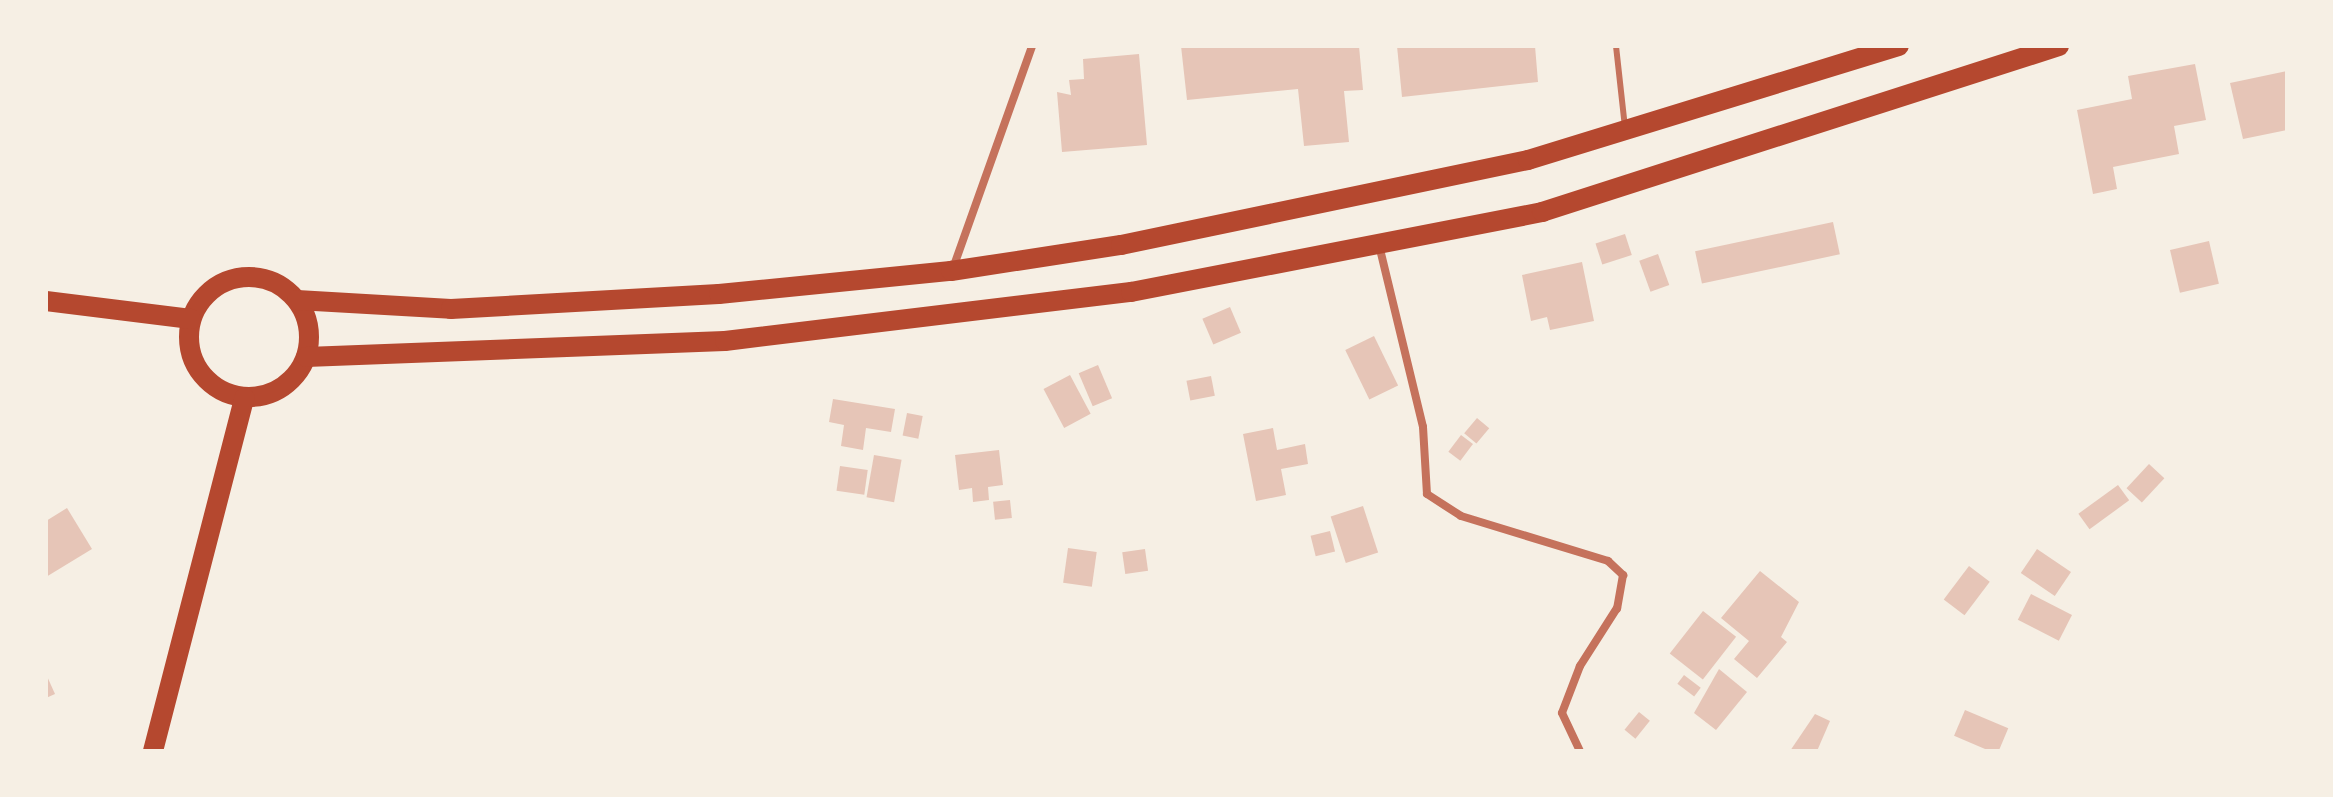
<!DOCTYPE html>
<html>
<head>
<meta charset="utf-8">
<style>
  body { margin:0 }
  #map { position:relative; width:2333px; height:797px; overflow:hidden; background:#f6efe4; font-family:"Sofia Sans Condensed",sans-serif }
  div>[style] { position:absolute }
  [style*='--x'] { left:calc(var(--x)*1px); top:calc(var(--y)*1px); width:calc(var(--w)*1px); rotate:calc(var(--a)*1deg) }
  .building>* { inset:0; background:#e6c5b7; transform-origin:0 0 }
  .service>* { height:6px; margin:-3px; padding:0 3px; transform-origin:3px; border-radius:3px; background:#c5725c }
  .minor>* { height:8px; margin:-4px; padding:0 4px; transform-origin:4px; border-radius:4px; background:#c5725c }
  .primary>* { height:20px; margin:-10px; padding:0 10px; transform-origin:10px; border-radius:10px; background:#b5482f }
  .primary>.ring { margin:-10px; padding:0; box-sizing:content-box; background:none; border:20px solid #b5482f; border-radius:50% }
  span { translate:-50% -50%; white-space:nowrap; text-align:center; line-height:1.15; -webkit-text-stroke:6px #f6efe4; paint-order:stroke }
  .frame { position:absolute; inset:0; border:48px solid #f6efe4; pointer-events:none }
</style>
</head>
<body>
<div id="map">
  <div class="building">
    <div style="clip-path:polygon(1181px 46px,1359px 46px,1363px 90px,1344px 91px,1349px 142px,1304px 146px,1298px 89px,1187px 100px)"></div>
    <div style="clip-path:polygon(1397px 46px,1535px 46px,1538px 82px,1402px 97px)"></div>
    <div style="clip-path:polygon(1139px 54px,1147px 145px,1062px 152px,1057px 92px,1071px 95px,1069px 80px,1084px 79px,1083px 59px)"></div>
    <div style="clip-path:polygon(2195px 64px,2206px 120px,2174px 126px,2179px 154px,2113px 167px,2117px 189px,2093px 194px,2077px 110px,2132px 99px,2128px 76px)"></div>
    <div style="clip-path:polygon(2287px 71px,2287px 130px,2243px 139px,2230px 83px)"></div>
    <div style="left:1833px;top:222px;width:33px;height:141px;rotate:78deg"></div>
    <div style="left:1625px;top:234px;width:22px;height:31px;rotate:72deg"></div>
    <div style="left:2209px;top:241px;width:44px;height:40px;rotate:77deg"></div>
    <div style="left:1658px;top:254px;width:33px;height:20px;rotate:70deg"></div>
    <div style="clip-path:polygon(1582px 262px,1594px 321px,1550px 330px,1547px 317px,1531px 321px,1522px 275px)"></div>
    <div style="left:1230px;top:307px;width:28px;height:30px;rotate:67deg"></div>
    <div style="left:1374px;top:336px;width:55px;height:32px;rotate:64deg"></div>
    <div style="left:1098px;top:365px;width:36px;height:21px;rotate:67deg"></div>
    <div style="left:1070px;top:375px;width:44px;height:30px;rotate:62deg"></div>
    <div style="left:1211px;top:376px;width:20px;height:25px;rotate:79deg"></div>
    <div style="clip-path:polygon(833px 399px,895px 409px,891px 432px,866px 428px,863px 450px,841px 446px,844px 425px,829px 422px)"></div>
    <div style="left:907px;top:413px;width:16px;height:23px;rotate:11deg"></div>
    <div style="left:1477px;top:418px;width:16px;height:20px;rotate:40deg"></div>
    <div style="clip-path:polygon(1273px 428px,1277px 450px,1305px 444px,1308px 464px,1281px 469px,1286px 495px,1256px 501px,1243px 434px)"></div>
    <div style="left:1461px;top:435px;width:15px;height:21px;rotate:37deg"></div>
    <div style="clip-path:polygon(999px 450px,1003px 485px,988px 487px,989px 500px,973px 502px,972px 488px,959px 490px,955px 455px)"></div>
    <div style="left:874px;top:455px;width:28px;height:43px;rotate:10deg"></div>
    <div style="left:2149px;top:464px;width:21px;height:33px;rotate:43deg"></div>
    <div style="left:840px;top:466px;width:28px;height:25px;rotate:8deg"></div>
    <div style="left:2118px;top:485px;width:19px;height:49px;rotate:54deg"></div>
    <div style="left:1010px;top:500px;width:18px;height:17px;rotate:84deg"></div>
    <div style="left:1363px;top:506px;width:49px;height:34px;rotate:72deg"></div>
    <div style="clip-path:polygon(67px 508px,92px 549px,46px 577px,46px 521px)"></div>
    <div style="left:1330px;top:531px;width:21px;height:20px;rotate:76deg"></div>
    <div style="left:1068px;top:548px;width:29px;height:35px;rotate:8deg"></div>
    <div style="left:1145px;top:549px;width:22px;height:23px;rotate:82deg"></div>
    <div style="left:2037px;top:549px;width:41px;height:29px;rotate:34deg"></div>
    <div style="left:1969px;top:566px;width:26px;height:42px;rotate:37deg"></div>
    <div style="clip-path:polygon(1760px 571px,1799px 602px,1781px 637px,1787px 642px,1757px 678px,1734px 659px,1749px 641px,1721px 618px)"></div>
    <div style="left:2031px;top:594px;width:46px;height:29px;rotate:27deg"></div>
    <div style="left:1703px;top:611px;width:42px;height:54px;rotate:38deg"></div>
    <div style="clip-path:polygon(1719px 669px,1747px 692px,1716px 730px,1694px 713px)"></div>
    <div style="clip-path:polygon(46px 674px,55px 694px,46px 698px)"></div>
    <div style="left:1684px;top:675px;width:21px;height:11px;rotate:37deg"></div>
    <div style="left:1965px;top:710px;width:47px;height:28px;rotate:23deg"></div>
    <div style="left:1639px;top:712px;width:14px;height:23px;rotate:39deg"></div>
    <div style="clip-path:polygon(1815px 714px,1830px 721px,1817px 751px,1790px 751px)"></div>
  </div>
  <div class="service">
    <div style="--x:1616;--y:46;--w:81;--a:83.7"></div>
  </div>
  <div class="minor">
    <div style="--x:1379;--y:245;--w:187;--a:76.4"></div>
    <div style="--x:1423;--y:427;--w:67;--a:86.6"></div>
    <div style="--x:1427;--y:494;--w:40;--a:32.9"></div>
    <div style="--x:1461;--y:516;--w:154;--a:17"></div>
    <div style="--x:1608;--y:561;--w:21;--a:43"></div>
    <div style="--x:1623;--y:575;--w:34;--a:100"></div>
    <div style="--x:1617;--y:608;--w:69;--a:122.5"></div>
    <div style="--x:1580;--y:666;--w:50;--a:111"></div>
    <div style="--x:1562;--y:713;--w:42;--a:64.7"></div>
    <div style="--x:952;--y:271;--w:239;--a:-70.4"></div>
  </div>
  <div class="primary">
    <div class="ring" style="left:189px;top:277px;width:100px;height:100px"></div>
    <div style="--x:297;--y:300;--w:154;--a:3.3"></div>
    <div style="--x:451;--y:309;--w:268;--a:-3.2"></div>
    <div style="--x:719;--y:294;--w:233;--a:-5.7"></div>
    <div style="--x:951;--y:271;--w:172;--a:-8.7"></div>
    <div style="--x:1121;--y:245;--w:416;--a:-11.8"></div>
    <div style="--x:1528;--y:160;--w:388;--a:-17.1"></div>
    <div style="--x:46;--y:301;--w:146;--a:7.1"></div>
    <div style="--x:306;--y:357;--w:419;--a:-2.2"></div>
    <div style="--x:725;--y:341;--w:409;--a:-6.9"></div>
    <div style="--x:1131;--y:292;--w:419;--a:-11"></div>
    <div style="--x:1542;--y:212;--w:543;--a:-17.8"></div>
    <div style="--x:153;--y:751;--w:365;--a:-75.5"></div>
  </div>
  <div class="frame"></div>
</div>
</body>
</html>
